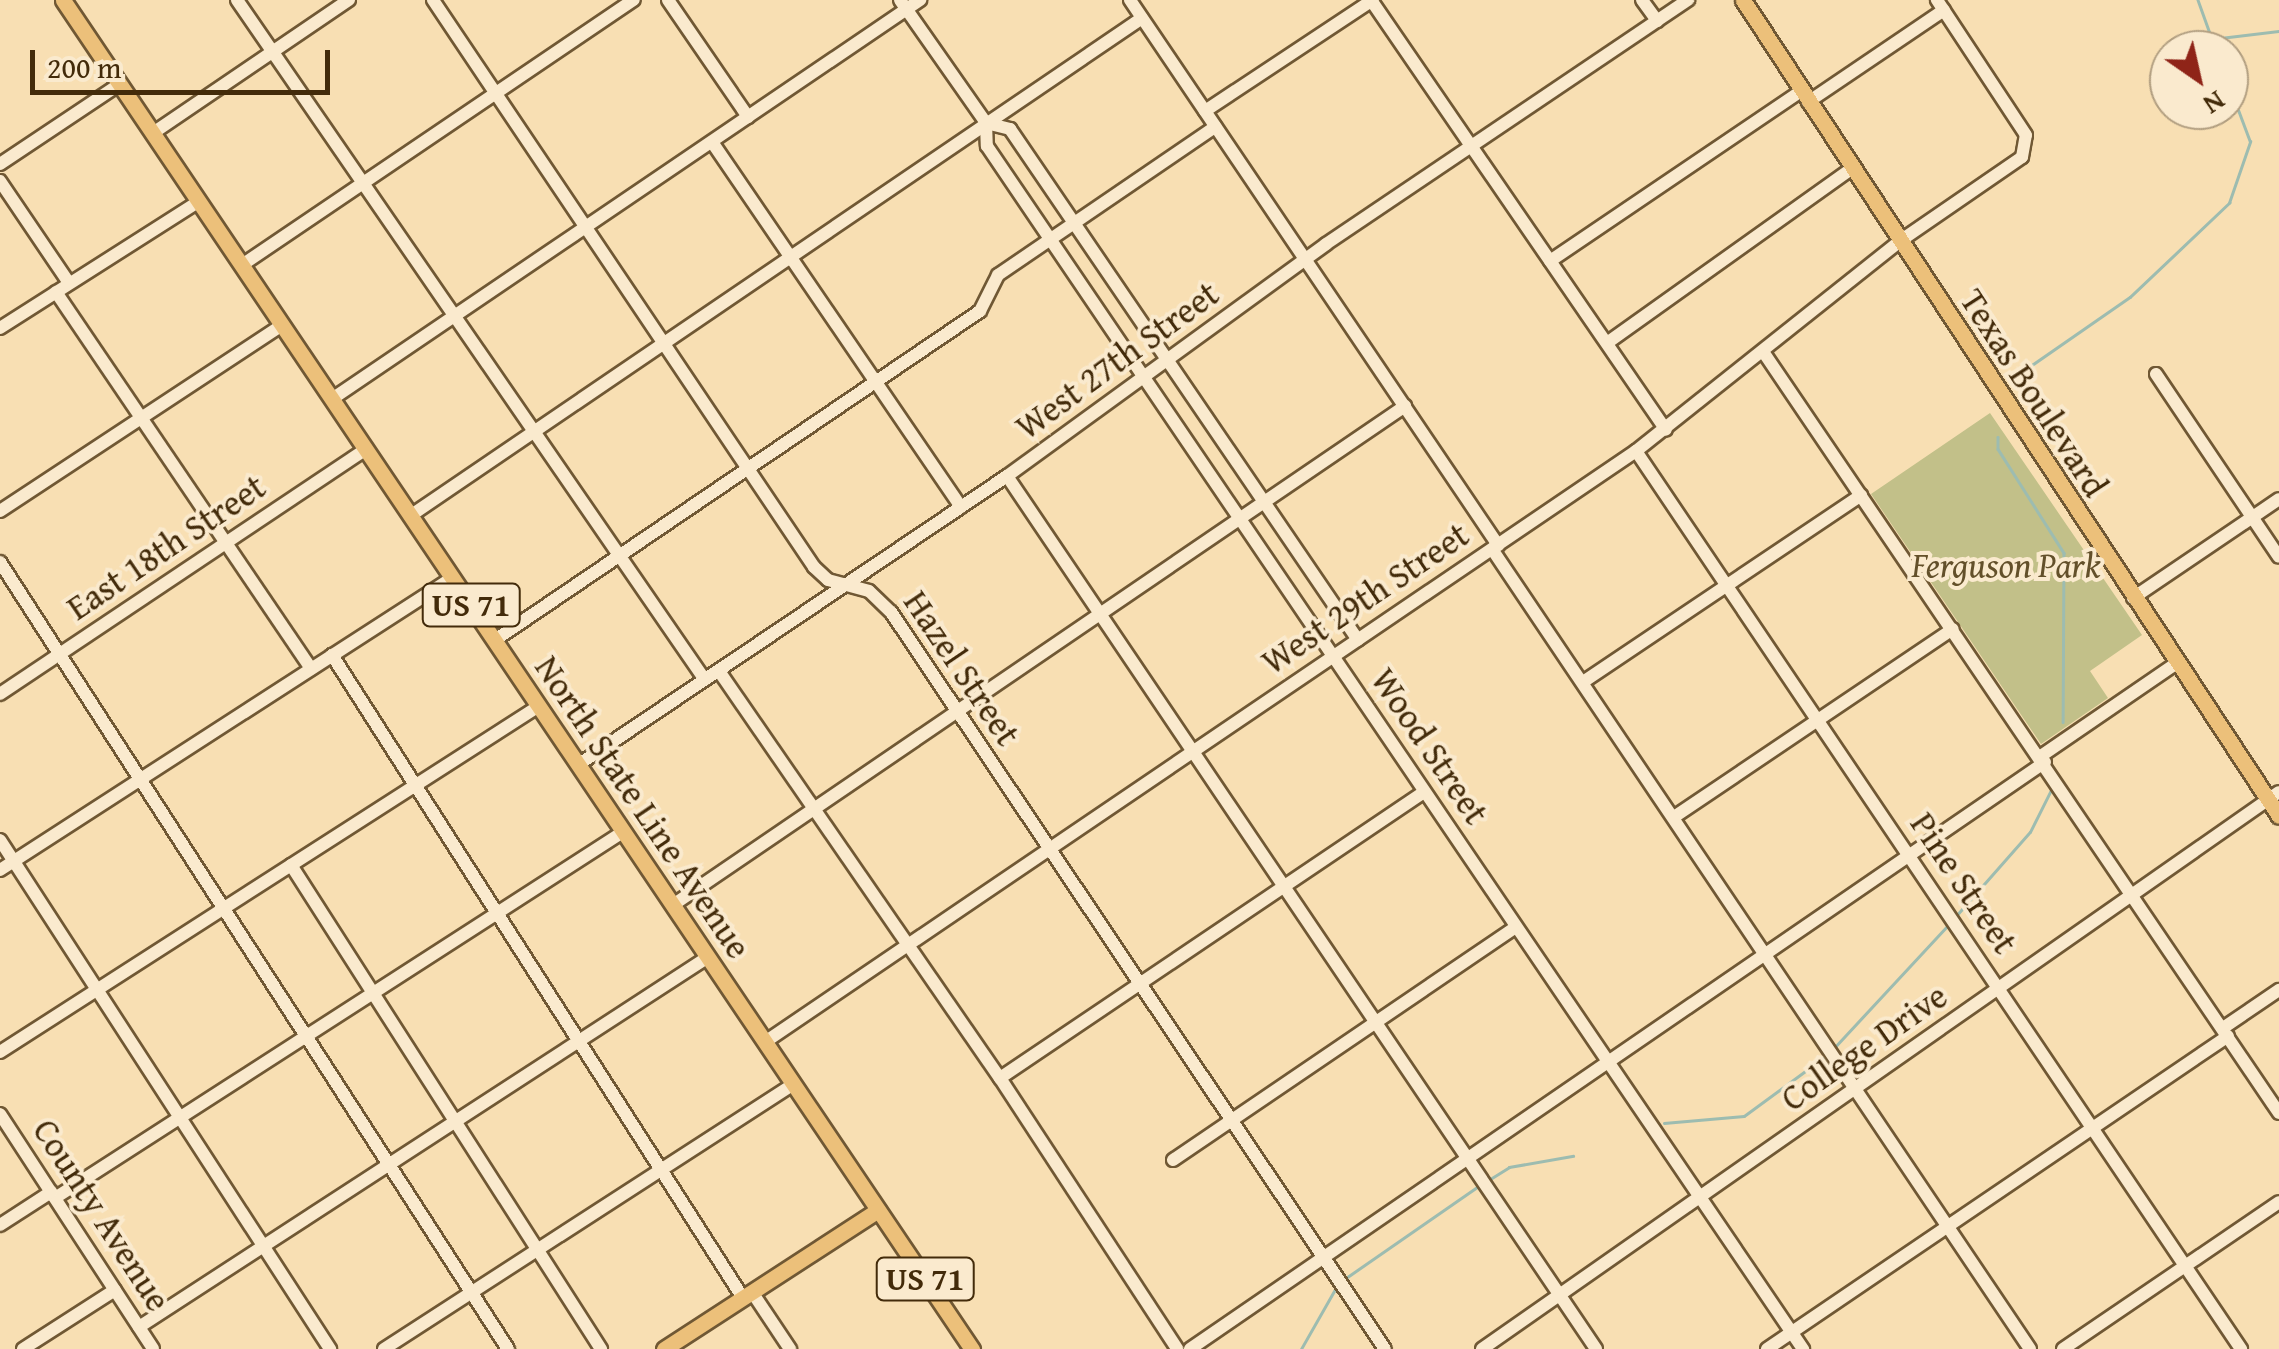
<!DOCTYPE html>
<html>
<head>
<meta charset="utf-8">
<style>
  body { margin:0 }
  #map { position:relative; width:2279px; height:1349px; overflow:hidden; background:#f8dfb3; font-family:"Gentium Book Plus",serif }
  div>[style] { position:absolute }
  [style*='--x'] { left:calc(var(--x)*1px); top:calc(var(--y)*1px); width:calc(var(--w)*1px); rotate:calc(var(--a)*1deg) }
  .green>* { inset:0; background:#c2c089 }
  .stream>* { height:2.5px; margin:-1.25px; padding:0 1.25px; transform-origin:1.25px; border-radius:1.25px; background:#9dbcb0 }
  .roads { filter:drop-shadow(2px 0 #705834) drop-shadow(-2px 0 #705834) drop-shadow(0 2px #705834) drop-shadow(0 -2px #705834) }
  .minor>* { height:12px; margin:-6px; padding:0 6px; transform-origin:6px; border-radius:6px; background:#faeace }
  .major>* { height:15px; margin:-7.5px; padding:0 7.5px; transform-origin:7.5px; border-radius:7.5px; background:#ecc07a }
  span { translate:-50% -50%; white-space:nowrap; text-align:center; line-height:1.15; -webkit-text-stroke:8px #faeace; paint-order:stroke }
  .shield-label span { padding:2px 8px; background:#faeace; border:2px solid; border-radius:8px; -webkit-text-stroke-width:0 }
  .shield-label { font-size:32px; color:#432b0a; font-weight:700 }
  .street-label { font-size:35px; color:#432b0a }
  .park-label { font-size:35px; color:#63502a; font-style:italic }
  .north { position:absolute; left:2149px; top:30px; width:100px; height:100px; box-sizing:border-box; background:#faeace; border:2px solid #b19e80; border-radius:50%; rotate:146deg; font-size:28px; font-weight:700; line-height:40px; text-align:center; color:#432b0a }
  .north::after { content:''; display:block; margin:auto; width:35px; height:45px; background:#8f2418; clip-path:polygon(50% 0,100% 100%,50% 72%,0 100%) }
  .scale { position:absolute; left:30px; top:50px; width:300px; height:45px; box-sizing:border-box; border:5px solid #432b0a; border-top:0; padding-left:12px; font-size:30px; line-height:35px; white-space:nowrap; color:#432b0a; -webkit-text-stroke:8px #faeace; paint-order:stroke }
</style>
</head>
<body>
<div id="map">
  <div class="green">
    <div style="clip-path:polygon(1990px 413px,2142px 635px,2090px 671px,2108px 698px,2041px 744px,1871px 494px)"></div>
  </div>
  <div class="stream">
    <div style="--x:2198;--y:0;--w:53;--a:70.2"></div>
    <div style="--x:2212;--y:39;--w:67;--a:-6.8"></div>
    <div style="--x:2013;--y:378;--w:142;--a:-34.7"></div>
    <div style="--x:2130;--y:297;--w:137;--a:-43.5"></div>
    <div style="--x:2229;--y:203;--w:65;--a:-71"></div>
    <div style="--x:2250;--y:142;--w:60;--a:-110.6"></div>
    <div style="--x:1998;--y:437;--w:12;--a:90"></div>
    <div style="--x:1998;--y:449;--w:123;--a:57.6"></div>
    <div style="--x:2064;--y:553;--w:169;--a:90.3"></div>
    <div style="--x:1955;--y:917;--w:113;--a:-48.6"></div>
    <div style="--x:2030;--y:832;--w:47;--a:-63.4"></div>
    <div style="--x:1833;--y:1049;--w:172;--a:-47.1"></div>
    <div style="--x:1664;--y:1123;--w:80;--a:-5"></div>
    <div style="--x:1744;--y:1116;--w:103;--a:-36.3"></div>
    <div style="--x:1487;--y:1181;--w:26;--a:-32"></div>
    <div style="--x:1509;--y:1167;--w:65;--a:-9.8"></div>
    <div style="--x:1343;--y:1280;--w:167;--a:-34.7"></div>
    <div style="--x:1301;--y:1349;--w:73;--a:-60.3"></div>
  </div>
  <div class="roads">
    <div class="minor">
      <div style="--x:237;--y:0;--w:825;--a:55.46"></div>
      <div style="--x:433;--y:0;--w:683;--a:56.1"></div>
      <div style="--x:814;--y:567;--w:19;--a:43"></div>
      <div style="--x:828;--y:580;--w:42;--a:15"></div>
      <div style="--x:869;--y:591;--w:30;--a:44"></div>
      <div style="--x:891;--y:612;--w:887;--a:56.17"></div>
      <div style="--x:668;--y:0;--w:142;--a:55.6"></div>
      <div style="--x:900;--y:0;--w:150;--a:55"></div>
      <div style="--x:986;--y:123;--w:23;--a:88"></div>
      <div style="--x:987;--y:146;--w:1454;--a:55.85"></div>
      <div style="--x:1130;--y:0;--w:658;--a:55.97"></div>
      <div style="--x:1371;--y:0;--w:521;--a:55.55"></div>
      <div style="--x:1642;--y:0;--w:26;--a:54"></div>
      <div style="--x:1808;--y:102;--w:164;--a:-34.1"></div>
      <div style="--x:1205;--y:111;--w:201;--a:-33.5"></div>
      <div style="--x:986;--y:123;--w:25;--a:14"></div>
      <div style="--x:1010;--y:129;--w:618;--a:55.74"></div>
      <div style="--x:153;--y:133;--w:237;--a:-34.2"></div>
      <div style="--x:712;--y:142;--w:442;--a:55.7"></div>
      <div style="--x:0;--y:164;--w:144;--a:-33.7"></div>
      <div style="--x:0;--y:181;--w:123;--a:55.9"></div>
      <div style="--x:1550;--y:261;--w:303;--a:-34.1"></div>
      <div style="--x:242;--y:265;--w:473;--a:-34.1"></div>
      <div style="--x:56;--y:292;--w:455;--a:55.9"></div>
      <div style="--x:0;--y:328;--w:236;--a:-32.5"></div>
      <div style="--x:1607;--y:343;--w:300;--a:-35.5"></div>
      <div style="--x:1764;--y:353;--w:918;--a:55.88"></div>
      <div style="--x:2156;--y:374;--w:220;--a:56.1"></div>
      <div style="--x:332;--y:399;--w:711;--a:-34.16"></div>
      <div style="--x:1636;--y:451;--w:1083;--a:56.03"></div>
      <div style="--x:1007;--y:476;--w:1053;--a:55.99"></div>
      <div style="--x:0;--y:511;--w:338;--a:-33.4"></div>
      <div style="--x:410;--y:516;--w:885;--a:-34.23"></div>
      <div style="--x:1492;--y:549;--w:964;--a:56.08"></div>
      <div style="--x:0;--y:562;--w:937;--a:57.16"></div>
      <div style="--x:2133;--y:598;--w:176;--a:-34.1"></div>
      <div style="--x:495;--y:640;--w:586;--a:-34.15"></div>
      <div style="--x:980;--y:311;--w:40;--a:-63.4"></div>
      <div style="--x:998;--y:275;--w:263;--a:-34.3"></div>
      <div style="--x:332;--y:655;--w:763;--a:57.41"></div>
      <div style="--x:719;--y:671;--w:495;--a:55.4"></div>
      <div style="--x:1000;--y:1078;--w:324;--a:56.8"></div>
      <div style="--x:1583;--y:682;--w:335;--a:-33.9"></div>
      <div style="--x:0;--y:694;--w:440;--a:-33.8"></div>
      <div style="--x:2041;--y:756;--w:165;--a:-34.4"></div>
      <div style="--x:578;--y:765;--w:517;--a:-33.97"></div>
      <div style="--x:1007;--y:476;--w:394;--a:-36"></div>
      <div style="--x:1326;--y:244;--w:437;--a:-34"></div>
      <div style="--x:1674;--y:817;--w:336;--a:-34"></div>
      <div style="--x:0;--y:840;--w:607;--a:57.04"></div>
      <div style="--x:291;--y:865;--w:575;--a:57.36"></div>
      <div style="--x:0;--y:870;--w:538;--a:-32.86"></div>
      <div style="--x:673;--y:905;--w:886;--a:-34.28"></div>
      <div style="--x:2223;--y:1028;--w:68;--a:-34.2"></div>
      <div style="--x:765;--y:1042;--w:1053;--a:-34.16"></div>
      <div style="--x:1636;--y:451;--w:337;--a:-38.5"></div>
      <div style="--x:1900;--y:241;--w:148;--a:-34.5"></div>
      <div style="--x:2022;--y:157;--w:22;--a:-80"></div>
      <div style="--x:2026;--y:135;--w:162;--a:-123.4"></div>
      <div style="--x:0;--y:1052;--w:640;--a:-32.7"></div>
      <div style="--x:1000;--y:1078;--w:511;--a:-34"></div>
      <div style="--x:0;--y:1114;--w:280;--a:56.9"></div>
      <div style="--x:1173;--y:1160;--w:413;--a:-34.2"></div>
      <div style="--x:55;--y:1198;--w:676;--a:-32.8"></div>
      <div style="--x:0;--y:1225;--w:61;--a:-32.9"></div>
      <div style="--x:752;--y:1292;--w:69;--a:56.3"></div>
      <div style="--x:139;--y:1327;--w:679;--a:-33.03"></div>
      <div style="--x:23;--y:1349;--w:109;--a:-32.7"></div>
      <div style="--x:384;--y:1349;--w:487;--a:-32.9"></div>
      <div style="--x:1190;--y:1349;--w:1037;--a:-34.47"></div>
      <div style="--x:1482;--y:1349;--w:972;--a:-34.95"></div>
      <div style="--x:1767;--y:1349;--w:557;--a:-34.17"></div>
      <div style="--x:2063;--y:1349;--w:261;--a:-34.2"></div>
    </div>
    <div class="major">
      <div style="--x:63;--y:0;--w:1627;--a:56.03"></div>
      <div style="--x:1743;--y:0;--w:976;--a:56.7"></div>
      <div style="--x:664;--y:1349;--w:255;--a:-33"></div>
    </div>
  </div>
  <div class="shield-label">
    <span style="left:471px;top:605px">US 71</span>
    <span style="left:925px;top:1279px">US 71</span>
  </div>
  <div class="street-label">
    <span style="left:1117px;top:360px;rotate:-36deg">West 27th Street</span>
    <span style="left:2034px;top:393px;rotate:57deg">Texas Boulevard</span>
    <span style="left:166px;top:547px;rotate:-34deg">East 18th Street</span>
    <span style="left:1365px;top:598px;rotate:-34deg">West 29th Street</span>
    <span style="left:962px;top:668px;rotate:56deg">Hazel Street</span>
    <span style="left:1430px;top:746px;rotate:56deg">Wood Street</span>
    <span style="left:643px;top:807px;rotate:56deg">North State Line Avenue</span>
    <span style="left:1964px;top:883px;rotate:56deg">Pine Street</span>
    <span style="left:1864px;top:1047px;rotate:-35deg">College Drive</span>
    <span style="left:102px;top:1215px;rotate:57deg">County Avenue</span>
  </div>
  <div class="park-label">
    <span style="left:2006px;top:565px">Ferguson Park</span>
  </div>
  <div class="north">N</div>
  <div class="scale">200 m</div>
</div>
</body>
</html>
